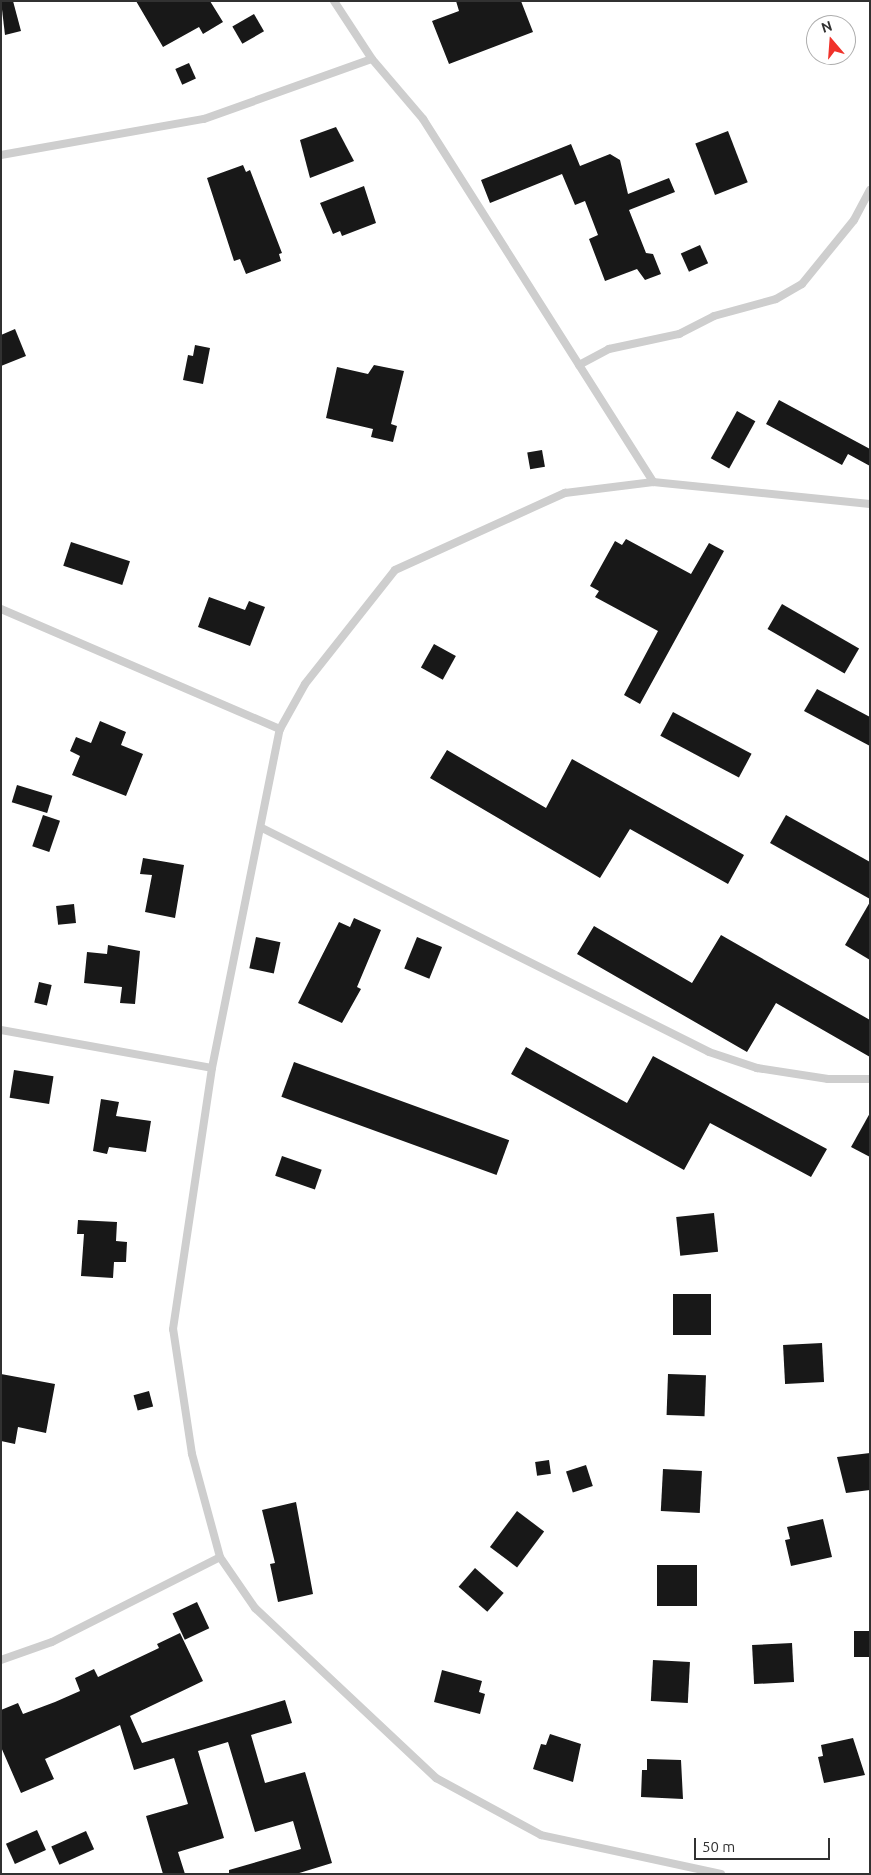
<!DOCTYPE html>
<html>
<head>
<meta charset="utf-8">
<style>
  body { margin:0 }
  #map { position:relative; width:871px; height:1875px; overflow:hidden; background:#fff; font-family:Ubuntu,sans-serif }
  div>[style] { position:absolute }
  [style*='--x'] { left:calc(var(--x)*1px); top:calc(var(--y)*1px); width:calc(var(--w)*1px); rotate:calc(var(--a)*1deg) }
  .building>* { inset:0; background:#181818; transform-origin:0 0 }
  .service>* { height:8px; margin:-4px; padding:0 4px; transform-origin:4px; border-radius:4px; background:#cecece }
  span { translate:-50% -50%; white-space:nowrap; text-align:center; line-height:1.15; -webkit-text-stroke:5px #fff; paint-order:stroke }
  .frame { position:absolute; inset:0; border:2px solid #313131; pointer-events:none }
  .north { position:absolute; left:806px; top:15px; width:50px; height:50px; box-sizing:border-box; background:#fff; border:1px solid #adadad; border-radius:50%; rotate:342deg; font-size:14px; font-weight:700; line-height:20px; text-align:center; color:#313131 }
  .north::after { content:''; display:block; margin:auto; width:18px; height:22px; background:#f0322a; clip-path:polygon(50% 0,100% 100%,50% 72%,0 100%) }
  .scale { position:absolute; left:694px; top:1838px; width:136px; height:22px; box-sizing:border-box; border:2px solid #313131; border-top:0; padding-left:6px; font-size:15px; line-height:18px; white-space:nowrap; color:#313131; -webkit-text-stroke:4px #fff; paint-order:stroke }
</style>
</head>
<body>
<div id="map">
  <div class="building">
    <div style="clip-path:polygon(1px 1px,13px 1px,21px 31px,5px 35px)"></div>
    <div style="clip-path:polygon(136px 1px,210px 1px,223px 22px,203px 34px,199px 27px,163px 47px)"></div>
    <div style="clip-path:polygon(456px 1px,521px 1px,533px 32px,449px 64px,432px 21px,459px 11px)"></div>
    <div style="left:254px;top:14px;width:20px;height:25px;rotate:60deg"></div>
    <div style="left:189px;top:63px;width:17px;height:15px;rotate:66deg"></div>
    <div style="clip-path:polygon(336px 127px,354px 161px,310px 178px,300px 140px)"></div>
    <div style="left:728px;top:131px;width:55px;height:35px;rotate:69deg"></div>
    <div style="clip-path:polygon(571px 144px,580px 166px,610px 154px,620px 160px,628px 194px,669px 178px,675px 192px,629px 210px,646px 253px,653px 254px,661px 274px,645px 280px,637px 269px,605px 281px,589px 239px,598px 235px,585px 201px,575px 205px,562px 174px,490px 203px,481px 180px)"></div>
    <div style="clip-path:polygon(243px 165px,246px 172px,250px 170px,282px 253px,279px 254px,281px 261px,246px 274px,240px 259px,234px 261px,207px 178px)"></div>
    <div style="clip-path:polygon(364px 186px,376px 223px,342px 236px,340px 231px,333px 234px,320px 203px)"></div>
    <div style="left:700px;top:245px;width:20px;height:21px;rotate:66deg"></div>
    <div style="clip-path:polygon(15px 329px,26px 356px,1px 366px,1px 335px)"></div>
    <div style="clip-path:polygon(195px 345px,210px 348px,203px 384px,183px 380px,188px 355px,193px 356px)"></div>
    <div style="clip-path:polygon(374px 365px,404px 371px,391px 424px,397px 426px,393px 442px,371px 437px,373px 429px,326px 418px,337px 367px,368px 374px)"></div>
    <div style="clip-path:polygon(779px 400px,870px 449px,870px 466px,848px 454px,842px 465px,766px 424px)"></div>
    <div style="left:737px;top:411px;width:21px;height:54px;rotate:29deg"></div>
    <div style="left:542px;top:450px;width:17px;height:15px;rotate:80deg"></div>
    <div style="clip-path:polygon(626px 539px,691px 574px,709px 543px,724px 551px,640px 704px,624px 695px,658px 631px,595px 597px,599px 591px,590px 586px,615px 541px,622px 545px)"></div>
    <div style="left:71px;top:542px;width:62px;height:25px;rotate:18deg"></div>
    <div style="clip-path:polygon(209px 597px,245px 610px,249px 601px,265px 607px,250px 646px,198px 627px)"></div>
    <div style="left:782px;top:604px;width:89px;height:29px;rotate:30deg"></div>
    <div style="left:434px;top:644px;width:25px;height:27px;rotate:29deg"></div>
    <div style="clip-path:polygon(817px 689px,870px 717px,870px 746px,804px 711px)"></div>
    <div style="left:673px;top:712px;width:89px;height:27px;rotate:28deg"></div>
    <div style="clip-path:polygon(100px 721px,126px 732px,121px 745px,143px 754px,126px 796px,72px 775px,80px 756px,70px 751px,76px 737px,91px 743px)"></div>
    <div style="clip-path:polygon(447px 750px,546px 808px,572px 759px,744px 855px,728px 884px,630px 829px,600px 878px,430px 778px)"></div>
    <div style="left:17px;top:785px;width:37px;height:18px;rotate:17deg"></div>
    <div style="left:43px;top:815px;width:18px;height:33px;rotate:19deg"></div>
    <div style="clip-path:polygon(786px 815px,870px 862px,870px 899px,770px 843px)"></div>
    <div style="clip-path:polygon(143px 858px,184px 865px,175px 918px,145px 912px,152px 875px,140px 874px)"></div>
    <div style="clip-path:polygon(870px 902px,870px 960px,845px 945px)"></div>
    <div style="left:74px;top:904px;width:19px;height:18px;rotate:84deg"></div>
    <div style="clip-path:polygon(354px 918px,381px 930px,357px 987px,361px 989px,342px 1023px,298px 1003px,339px 922px,350px 927px)"></div>
    <div style="clip-path:polygon(594px 926px,692px 983px,721px 935px,870px 1020px,870px 1057px,776px 1003px,747px 1052px,577px 954px)"></div>
    <div style="left:256px;top:937px;width:25px;height:32px;rotate:12deg"></div>
    <div style="left:417px;top:937px;width:27px;height:34px;rotate:22deg"></div>
    <div style="clip-path:polygon(108px 945px,140px 951px,135px 1004px,120px 1003px,122px 987px,84px 983px,87px 952px,107px 954px)"></div>
    <div style="left:39px;top:982px;width:13px;height:21px;rotate:13deg"></div>
    <div style="clip-path:polygon(526px 1047px,627px 1103px,653px 1056px,827px 1149px,811px 1177px,710px 1123px,684px 1170px,511px 1074px)"></div>
    <div style="left:294px;top:1062px;width:229px;height:37px;rotate:20deg"></div>
    <div style="left:14px;top:1070px;width:40px;height:28px;rotate:9deg"></div>
    <div style="clip-path:polygon(101px 1099px,119px 1102px,116px 1116px,151px 1121px,146px 1152px,109px 1147px,107px 1154px,93px 1151px)"></div>
    <div style="clip-path:polygon(870px 1113px,870px 1157px,851px 1147px)"></div>
    <div style="left:282px;top:1156px;width:42px;height:21px;rotate:19deg"></div>
    <div style="left:714px;top:1213px;width:39px;height:38px;rotate:84deg"></div>
    <div style="clip-path:polygon(78px 1220px,117px 1222px,116px 1241px,127px 1242px,126px 1262px,114px 1262px,113px 1278px,81px 1276px,84px 1234px,77px 1234px)"></div>
    <div style="left:673px;top:1294px;width:38px;height:41px"></div>
    <div style="left:822px;top:1343px;width:39px;height:39px;rotate:87deg"></div>
    <div style="clip-path:polygon(1px 1374px,55px 1384px,46px 1433px,18px 1427px,15px 1444px,1px 1441px)"></div>
    <div style="left:668px;top:1374px;width:38px;height:41px;rotate:2deg"></div>
    <div style="left:149px;top:1391px;width:16px;height:16px;rotate:75deg"></div>
    <div style="clip-path:polygon(870px 1453px,870px 1490px,846px 1493px,837px 1457px)"></div>
    <div style="left:549px;top:1460px;width:14px;height:14px;rotate:82deg"></div>
    <div style="left:586px;top:1465px;width:22px;height:21px;rotate:72deg"></div>
    <div style="left:663px;top:1469px;width:39px;height:42px;rotate:3deg"></div>
    <div style="clip-path:polygon(296px 1502px,313px 1594px,278px 1602px,270px 1564px,275px 1563px,262px 1510px)"></div>
    <div style="left:517px;top:1511px;width:34px;height:45px;rotate:37deg"></div>
    <div style="clip-path:polygon(823px 1519px,832px 1557px,791px 1566px,785px 1540px,790px 1539px,787px 1527px)"></div>
    <div style="left:657px;top:1565px;width:40px;height:41px"></div>
    <div style="left:475px;top:1568px;width:38px;height:25px;rotate:41deg"></div>
    <div style="left:197px;top:1602px;width:29px;height:27px;rotate:65deg"></div>
    <div style="left:870px;top:1631px;width:26px;height:16px;rotate:90deg"></div>
    <div style="clip-path:polygon(180px 1633px,203px 1681px,130px 1716px,142px 1743px,285px 1700px,292px 1723px,251px 1735px,265px 1783px,305px 1772px,332px 1863px,296px 1874px,229px 1874px,229px 1870px,301px 1849px,293px 1821px,255px 1832px,228px 1742px,198px 1751px,224px 1838px,178px 1852px,185px 1874px,163px 1874px,146px 1816px,188px 1804px,174px 1758px,134px 1770px,120px 1725px,45px 1759px,54px 1779px,21px 1793px,1px 1747px,1px 1710px,18px 1703px,23px 1714px,55px 1702px,80px 1691px,75px 1678px,94px 1669px,98px 1677px,159px 1648px,157px 1644px)"></div>
    <div style="left:792px;top:1643px;width:39px;height:40px;rotate:87deg"></div>
    <div style="left:653px;top:1660px;width:37px;height:41px;rotate:3deg"></div>
    <div style="clip-path:polygon(442px 1670px,482px 1681px,479px 1692px,485px 1694px,480px 1714px,434px 1702px)"></div>
    <div style="clip-path:polygon(550px 1734px,581px 1744px,573px 1782px,533px 1769px,541px 1744px,546px 1745px)"></div>
    <div style="clip-path:polygon(853px 1738px,865px 1775px,824px 1783px,818px 1757px,823px 1756px,821px 1745px)"></div>
    <div style="clip-path:polygon(647px 1759px,681px 1760px,683px 1799px,641px 1797px,642px 1770px,647px 1770px)"></div>
    <div style="left:37px;top:1830px;width:22px;height:34px;rotate:66deg"></div>
    <div style="left:86px;top:1831px;width:20px;height:38px;rotate:66deg"></div>
  </div>
  <div class="service">
    <div style="--x:334;--y:1;--w:69;--a:56.8"></div>
    <div style="--x:372;--y:59;--w:79;--a:49.6"></div>
    <div style="--x:423;--y:119;--w:430;--a:57.6"></div>
    <div style="--x:1;--y:155;--w:206;--a:-10.1"></div>
    <div style="--x:204;--y:119;--w:178;--a:-19.7"></div>
    <div style="--x:579;--y:365;--w:34;--a:-28"></div>
    <div style="--x:609;--y:349;--w:72;--a:-12.1"></div>
    <div style="--x:679;--y:334;--w:39;--a:-27"></div>
    <div style="--x:714;--y:316;--w:64;--a:-15.3"></div>
    <div style="--x:776;--y:299;--w:30;--a:-30"></div>
    <div style="--x:802;--y:284;--w:82;--a:-50.9"></div>
    <div style="--x:854;--y:220;--w:34;--a:-62"></div>
    <div style="--x:1;--y:609;--w:304;--a:23.3"></div>
    <div style="--x:262;--y:828;--w:500;--a:26.6"></div>
    <div style="--x:709;--y:1052;--w:51;--a:18.4"></div>
    <div style="--x:757;--y:1068;--w:72;--a:8.8"></div>
    <div style="--x:828;--y:1079;--w:42;--a:0"></div>
    <div style="--x:1;--y:1030;--w:214;--a:10.2"></div>
    <div style="--x:1;--y:1660;--w:54;--a:-19.4"></div>
    <div style="--x:52;--y:1642;--w:188;--a:-26.8"></div>
    <div style="--x:721;--y:1874;--w:184;--a:-167.8"></div>
    <div style="--x:541;--y:1835;--w:119;--a:-151.5"></div>
    <div style="--x:436;--y:1778;--w:248;--a:-136.8"></div>
    <div style="--x:255;--y:1608;--w:62;--a:-124.5"></div>
    <div style="--x:220;--y:1557;--w:107;--a:-105.2"></div>
    <div style="--x:192;--y:1454;--w:126;--a:-98.6"></div>
    <div style="--x:173;--y:1329;--w:264;--a:-81.5"></div>
    <div style="--x:212;--y:1068;--w:346;--a:-78.7"></div>
    <div style="--x:280;--y:729;--w:51;--a:-60.9"></div>
    <div style="--x:305;--y:684;--w:145;--a:-51.7"></div>
    <div style="--x:395;--y:570;--w:187;--a:-24.4"></div>
    <div style="--x:565;--y:493;--w:89;--a:-7.1"></div>
    <div style="--x:653;--y:482;--w:218;--a:5.8"></div>
  </div>
  <div class="frame"></div>
  <div class="north">N</div>
  <div class="scale">50 m</div>
</div>
</body>
</html>
